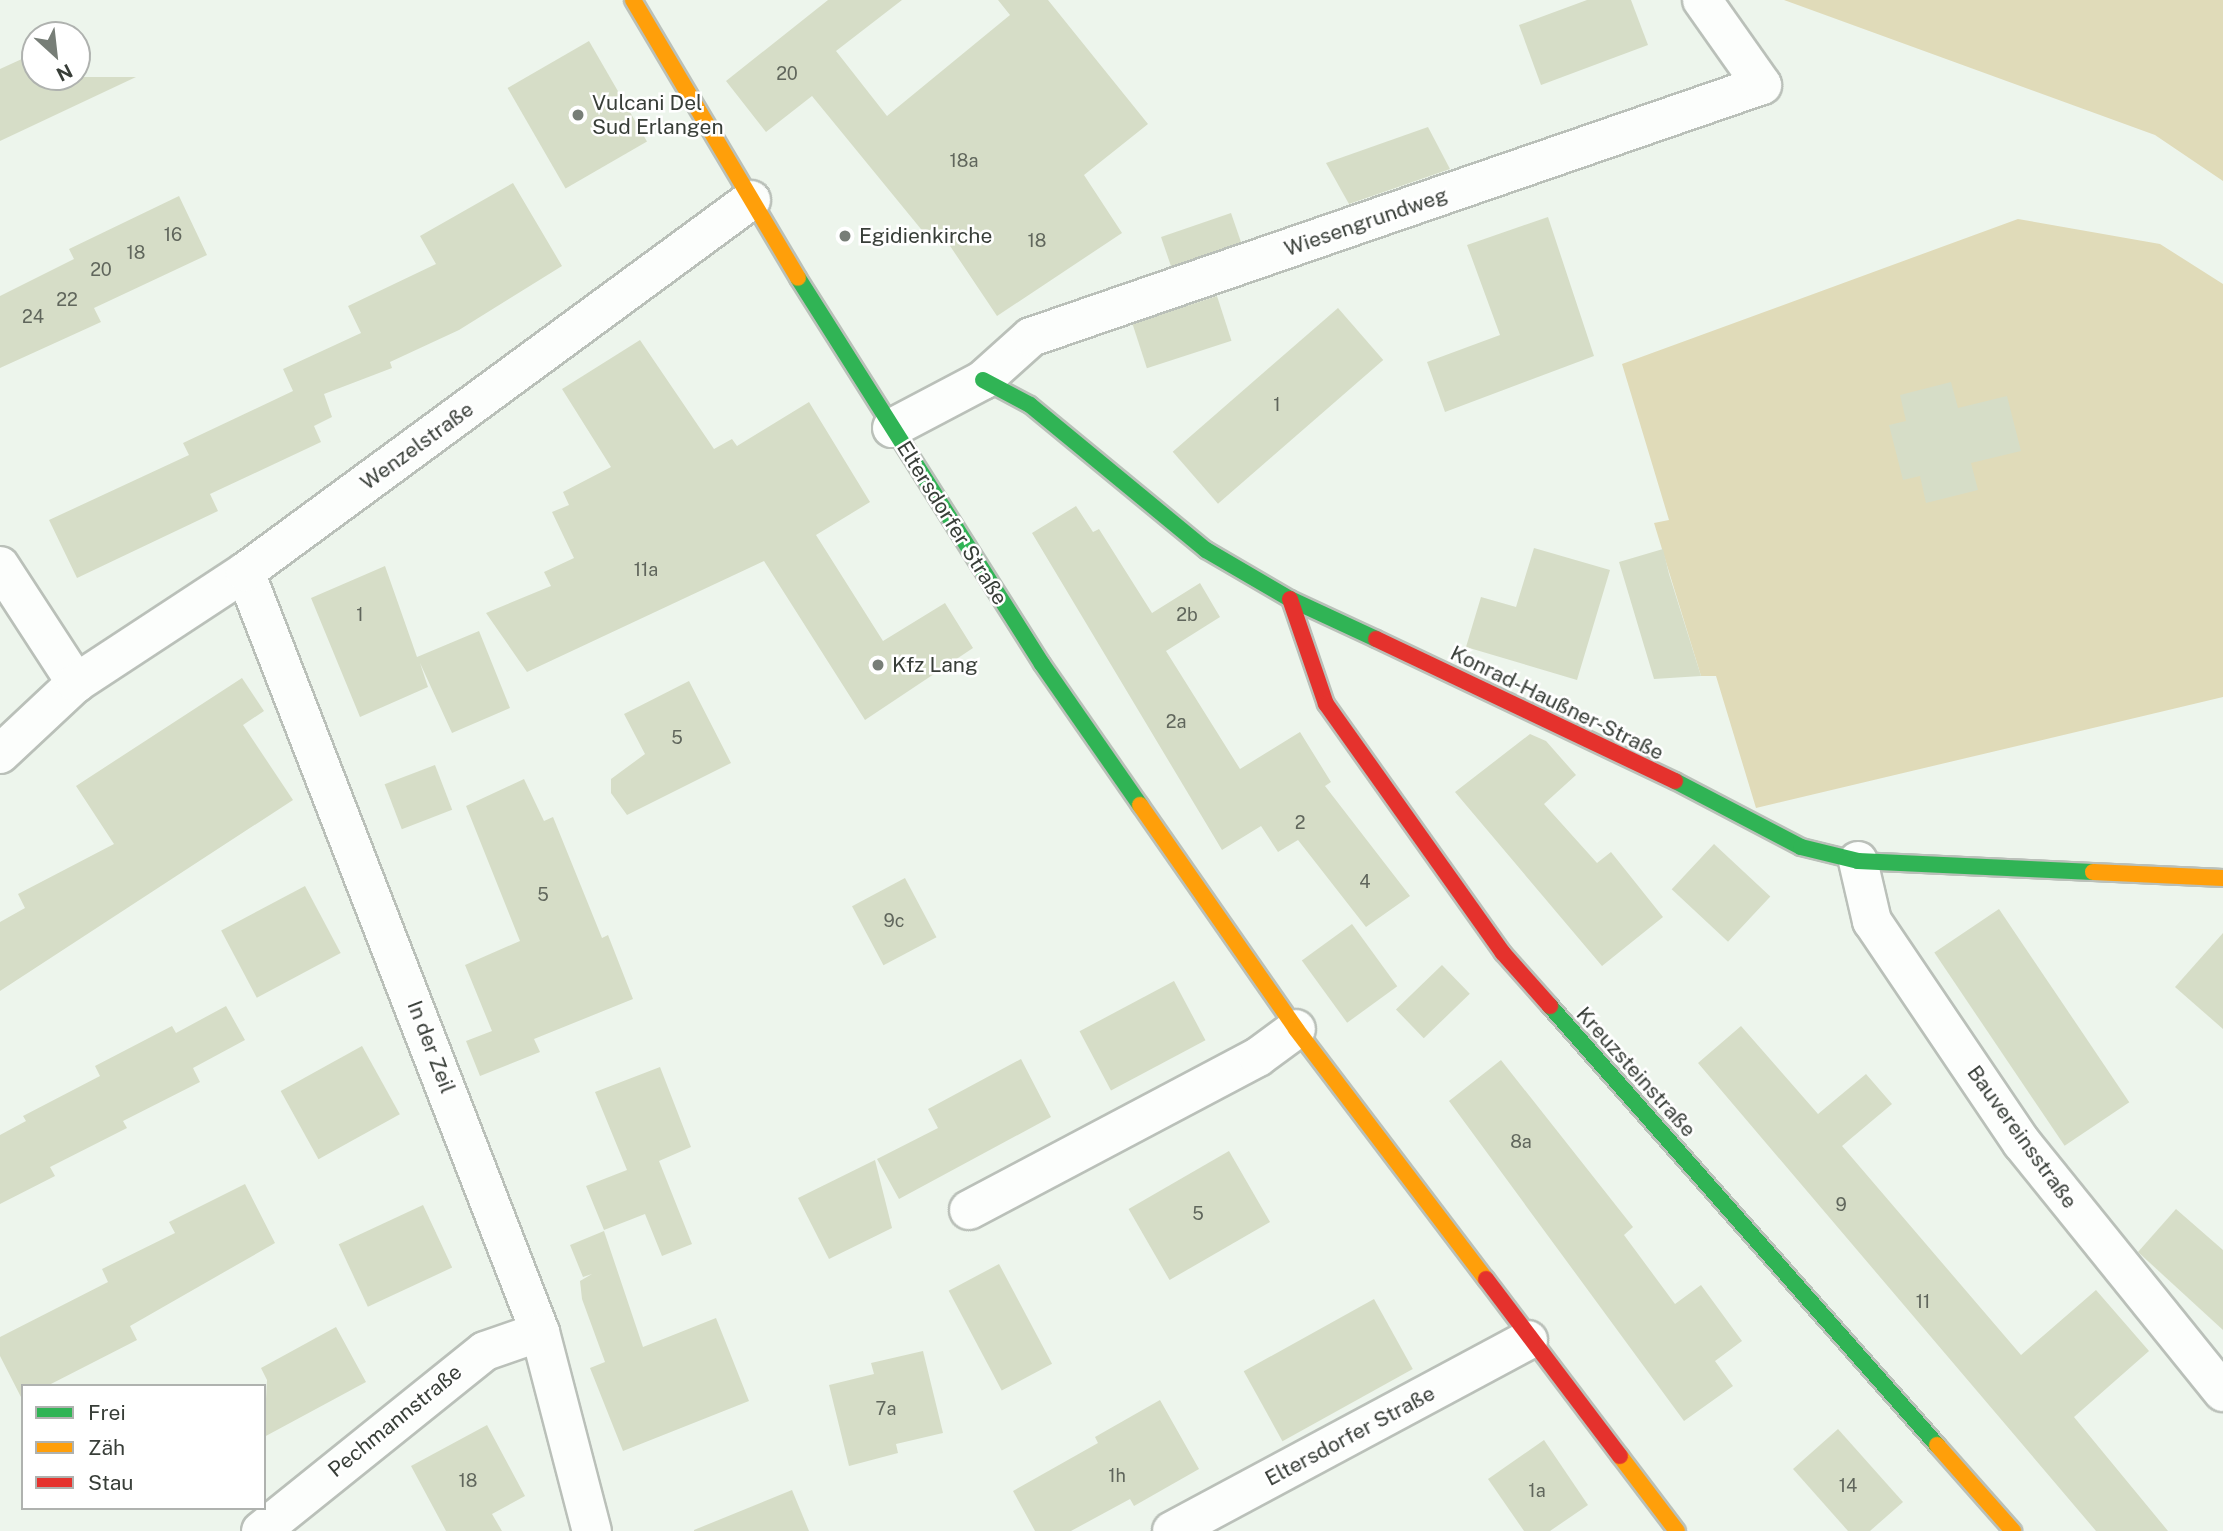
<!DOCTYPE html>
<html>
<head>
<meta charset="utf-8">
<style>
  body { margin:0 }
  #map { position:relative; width:2223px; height:1531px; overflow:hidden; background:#edf5ec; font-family:"Public Sans",sans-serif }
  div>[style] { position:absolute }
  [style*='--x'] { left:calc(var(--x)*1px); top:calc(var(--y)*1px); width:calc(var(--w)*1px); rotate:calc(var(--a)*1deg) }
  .green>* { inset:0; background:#e0dbb9 }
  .building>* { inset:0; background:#d6ddc7; transform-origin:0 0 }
  .roads { filter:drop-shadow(2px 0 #bac0b9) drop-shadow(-2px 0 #bac0b9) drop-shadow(0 2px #bac0b9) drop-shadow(0 -2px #bac0b9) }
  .street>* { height:38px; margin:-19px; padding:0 19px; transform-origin:19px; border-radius:19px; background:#fcfefc }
  .fast>* { height:16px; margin:-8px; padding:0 8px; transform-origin:8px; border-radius:8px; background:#30b455 }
  .slow>* { height:16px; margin:-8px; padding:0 8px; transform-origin:8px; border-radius:8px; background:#ff9f0a }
  .jam>* { height:16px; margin:-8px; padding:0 8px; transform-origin:8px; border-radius:8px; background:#e5322d }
  .dots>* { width:19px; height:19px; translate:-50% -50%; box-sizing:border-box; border:4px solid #fff; border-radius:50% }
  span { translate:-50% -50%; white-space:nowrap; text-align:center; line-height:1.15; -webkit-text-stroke:5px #fff; paint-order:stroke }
  .number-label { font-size:18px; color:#60665c }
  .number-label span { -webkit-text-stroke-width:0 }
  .poi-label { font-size:21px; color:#383e38 }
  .left { translate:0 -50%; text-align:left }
  .street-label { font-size:21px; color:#383e38 }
  .legend { position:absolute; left:21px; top:1384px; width:245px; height:126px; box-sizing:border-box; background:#fff; border:2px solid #afb2af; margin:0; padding:9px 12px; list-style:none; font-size:21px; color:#383e38 }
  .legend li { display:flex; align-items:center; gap:14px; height:35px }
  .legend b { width:35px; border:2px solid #afb2af }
  .north { position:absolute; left:21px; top:21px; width:70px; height:70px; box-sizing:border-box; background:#fff; border:2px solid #afb2af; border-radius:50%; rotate:153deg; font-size:19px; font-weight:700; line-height:28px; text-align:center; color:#383e38 }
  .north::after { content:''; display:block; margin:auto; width:24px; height:32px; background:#777e77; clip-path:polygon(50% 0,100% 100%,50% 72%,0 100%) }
</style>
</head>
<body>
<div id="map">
  <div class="green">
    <div style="clip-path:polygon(1784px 0,2223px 0,2223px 181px,2155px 135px)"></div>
    <div style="clip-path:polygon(2018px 219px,2160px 244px,2223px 284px,2223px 697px,1756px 808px,1716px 676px,1701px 676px,1654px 523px,1669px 520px,1622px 364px)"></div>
  </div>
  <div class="building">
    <div style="clip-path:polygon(828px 0,902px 0,836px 51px,887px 116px,1010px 15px,998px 0,1048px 0,1148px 124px,1084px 175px,1122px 233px,997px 316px,936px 225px,925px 234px,812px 96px,766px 132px,726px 81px)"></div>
    <div style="clip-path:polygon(1587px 0,1631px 0,1648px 45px,1541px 85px,1519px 25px)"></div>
    <div style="left:589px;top:41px;width:116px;height:94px;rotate:60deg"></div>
    <div style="clip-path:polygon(35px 53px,35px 77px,136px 77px,0 141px,0 69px)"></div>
    <div style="clip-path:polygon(1428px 127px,1450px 169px,1349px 204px,1326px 163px)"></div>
    <div style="clip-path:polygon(513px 183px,562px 266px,459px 330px,390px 362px,392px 368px,324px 394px,332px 417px,314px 426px,321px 442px,210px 494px,218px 511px,77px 578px,49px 520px,189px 455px,183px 443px,293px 391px,283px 369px,361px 333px,348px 306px,436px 264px,420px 236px)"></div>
    <div style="clip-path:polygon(179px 196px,207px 255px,94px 308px,101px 322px,0 368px,0 296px,74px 259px,69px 249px)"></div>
    <div style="left:1231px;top:213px;width:31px;height:74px;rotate:71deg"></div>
    <div style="clip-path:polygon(1548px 217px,1594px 356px,1445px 412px,1427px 362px,1500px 335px,1467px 245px)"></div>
    <div style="left:1217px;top:296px;width:47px;height:89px;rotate:72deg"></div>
    <div style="left:1338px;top:308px;width:69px;height:219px;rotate:49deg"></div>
    <div style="clip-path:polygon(640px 340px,714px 449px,732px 439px,737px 446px,809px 402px,870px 502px,816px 535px,883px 641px,945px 603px,973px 648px,865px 720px,764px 561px,527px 672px,486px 613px,551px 586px,544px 572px,574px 558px,552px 512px,569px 505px,563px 492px,611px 467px,562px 389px)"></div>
    <div style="clip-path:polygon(1951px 382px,1958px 408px,2007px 396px,2021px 451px,1971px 463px,1978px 490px,1926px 503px,1920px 476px,1903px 480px,1889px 425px,1906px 421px,1900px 395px)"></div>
    <div style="clip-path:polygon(1076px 506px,1093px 532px,1099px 529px,1152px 613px,1200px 583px,1220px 617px,1166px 651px,1240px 769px,1300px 732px,1331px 782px,1325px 786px,1410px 896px,1366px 927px,1298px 840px,1278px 852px,1261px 826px,1222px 850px,1032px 533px)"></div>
    <div style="clip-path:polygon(1534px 548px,1610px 570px,1577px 680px,1466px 647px,1481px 597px,1516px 607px)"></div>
    <div style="clip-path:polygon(1663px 549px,1669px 574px,1701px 676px,1654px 679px,1619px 562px)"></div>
    <div style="clip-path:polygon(385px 566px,417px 657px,479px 631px,510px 708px,452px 733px,420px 663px,428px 687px,360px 717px,311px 598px)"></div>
    <div style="clip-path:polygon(242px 678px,264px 711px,243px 725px,293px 800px,0 991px,0 922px,25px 908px,18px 894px,114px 844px,76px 786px)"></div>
    <div style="clip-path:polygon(689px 681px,731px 763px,627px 815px,611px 793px,611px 779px,645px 754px,624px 714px)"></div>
    <div style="clip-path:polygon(1530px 734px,1546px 741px,1576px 775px,1544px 804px,1597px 863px,1611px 852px,1663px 917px,1602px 966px,1455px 792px)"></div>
    <div style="left:435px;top:765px;width:48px;height:54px;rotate:69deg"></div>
    <div style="clip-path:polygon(524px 779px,544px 821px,553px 817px,602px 938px,608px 935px,633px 999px,534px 1039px,540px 1052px,480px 1076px,466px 1041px,492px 1031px,465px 965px,520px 941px,466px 806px)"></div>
    <div style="left:1714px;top:844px;width:77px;height:62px;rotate:43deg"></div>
    <div style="left:905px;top:878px;width:67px;height:60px;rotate:62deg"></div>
    <div style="left:305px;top:886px;width:76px;height:95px;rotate:62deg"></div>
    <div style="left:1999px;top:909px;width:233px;height:78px;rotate:56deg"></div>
    <div style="left:1352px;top:924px;width:77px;height:62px;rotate:54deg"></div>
    <div style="clip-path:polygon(2223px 933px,2223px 1029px,2175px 987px)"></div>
    <div style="left:1442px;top:965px;width:40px;height:64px;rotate:46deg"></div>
    <div style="left:1174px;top:981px;width:67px;height:107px;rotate:62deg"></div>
    <div style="clip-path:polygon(226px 1006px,245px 1040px,193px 1068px,200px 1082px,123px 1121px,127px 1128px,50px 1167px,55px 1176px,0 1204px,0 1135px,26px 1121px,23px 1116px,100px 1076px,95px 1066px,172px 1026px,176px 1033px)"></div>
    <div style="clip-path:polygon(1741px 1026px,1818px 1114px,1866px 1074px,1892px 1104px,1842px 1146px,2021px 1355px,2096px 1290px,2149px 1351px,2074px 1417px,2168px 1531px,2096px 1531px,1698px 1063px)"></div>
    <div style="left:362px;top:1046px;width:78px;height:93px;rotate:61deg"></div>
    <div style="clip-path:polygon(1021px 1059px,1051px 1117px,899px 1199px,877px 1159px,938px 1128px,928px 1109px)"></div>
    <div style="clip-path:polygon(1501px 1060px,1633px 1227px,1624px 1235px,1675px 1304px,1701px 1285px,1742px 1341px,1715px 1361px,1733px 1386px,1684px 1421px,1449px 1101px)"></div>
    <div style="clip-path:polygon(660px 1067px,691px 1147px,659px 1161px,692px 1244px,662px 1256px,645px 1214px,604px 1230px,586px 1186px,627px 1170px,595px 1092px)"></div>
    <div style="left:1229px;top:1151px;width:82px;height:116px;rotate:60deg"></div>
    <div style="clip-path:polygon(875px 1160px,892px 1228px,829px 1259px,798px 1198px)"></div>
    <div style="clip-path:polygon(245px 1184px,275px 1243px,130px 1326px,137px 1340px,47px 1386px,23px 1386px,22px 1399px,0 1356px,0 1337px,108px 1282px,102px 1269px,175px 1233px,169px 1222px)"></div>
    <div style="left:423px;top:1205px;width:69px;height:93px;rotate:65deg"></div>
    <div style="clip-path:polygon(2176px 1209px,2223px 1250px,2223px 1330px,2138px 1252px)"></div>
    <div style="clip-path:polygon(604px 1231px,643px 1347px,716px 1318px,749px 1401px,623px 1451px,590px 1368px,605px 1362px,582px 1299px,580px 1281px,592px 1274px,583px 1277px,570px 1245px)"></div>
    <div style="left:999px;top:1264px;width:113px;height:57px;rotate:62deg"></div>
    <div style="left:1374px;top:1299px;width:80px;height:149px;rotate:61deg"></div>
    <div style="clip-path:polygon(336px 1327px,366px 1382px,264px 1437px,267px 1380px,261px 1368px)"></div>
    <div style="clip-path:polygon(923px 1351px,943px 1433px,896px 1444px,898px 1453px,849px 1466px,829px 1385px,874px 1374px,871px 1363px)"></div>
    <div style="clip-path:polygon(1160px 1400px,1199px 1469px,1134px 1506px,1130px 1499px,1071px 1531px,1035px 1531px,1013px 1491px,1098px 1443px,1095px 1437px)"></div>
    <div style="clip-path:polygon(487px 1425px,525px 1496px,492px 1514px,502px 1531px,446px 1531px,411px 1466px)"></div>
    <div style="clip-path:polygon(1838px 1429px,1903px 1502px,1870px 1531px,1848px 1531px,1793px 1469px)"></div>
    <div style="clip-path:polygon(1544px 1440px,1588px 1505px,1550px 1531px,1524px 1531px,1488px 1479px)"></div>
    <div style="clip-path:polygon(792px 1490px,809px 1531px,694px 1531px,694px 1530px)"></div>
  </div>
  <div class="roads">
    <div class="street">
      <div style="--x:892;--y:428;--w:103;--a:-27.8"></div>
      <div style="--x:983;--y:380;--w:64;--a:-41.9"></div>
      <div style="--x:1031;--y:337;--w:773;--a:-19.02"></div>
      <div style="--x:1762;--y:85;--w:104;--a:-125.2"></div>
      <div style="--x:0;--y:566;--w:140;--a:57"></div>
      <div style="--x:245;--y:572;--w:815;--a:68.79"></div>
      <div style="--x:540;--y:1332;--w:206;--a:75.4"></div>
      <div style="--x:0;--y:754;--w:104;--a:-43.1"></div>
      <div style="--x:76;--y:683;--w:202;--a:-33.3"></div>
      <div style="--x:245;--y:572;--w:628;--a:-36.32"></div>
      <div style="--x:1858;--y:861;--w:62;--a:76.9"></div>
      <div style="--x:1872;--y:921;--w:268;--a:56"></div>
      <div style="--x:2022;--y:1143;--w:320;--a:51.1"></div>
      <div style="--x:969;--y:1210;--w:327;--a:-27.9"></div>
      <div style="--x:1258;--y:1057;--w:47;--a:-36.4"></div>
      <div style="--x:261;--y:1531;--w:287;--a:-38.8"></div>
      <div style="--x:485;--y:1351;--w:58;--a:-19.1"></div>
      <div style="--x:1172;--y:1531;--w:404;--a:-28.2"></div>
    </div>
    <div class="fast">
      <div style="--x:798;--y:278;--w:457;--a:57.7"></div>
      <div style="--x:1042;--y:664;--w:172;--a:55.2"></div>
      <div style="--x:983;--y:380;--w:53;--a:28"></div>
      <div style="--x:1030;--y:405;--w:228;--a:39.5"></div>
      <div style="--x:1206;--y:550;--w:97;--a:30.3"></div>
      <div style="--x:1290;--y:599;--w:95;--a:24.9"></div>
      <div style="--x:1675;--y:781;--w:142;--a:27.6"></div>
      <div style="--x:1801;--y:847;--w:59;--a:13.8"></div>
      <div style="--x:1858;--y:861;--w:235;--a:2.7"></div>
      <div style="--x:1550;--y:1006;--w:585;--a:48.6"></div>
    </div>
    <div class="slow">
      <div style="--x:633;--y:0;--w:323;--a:59.3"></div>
      <div style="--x:1140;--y:805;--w:273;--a:55.1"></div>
      <div style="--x:1296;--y:1029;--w:314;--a:52.8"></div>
      <div style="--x:2093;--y:872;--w:130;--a:2.6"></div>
      <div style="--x:1937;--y:1445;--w:115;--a:48.5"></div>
      <div style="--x:1620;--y:1456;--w:94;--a:52.8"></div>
    </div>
    <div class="jam">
      <div style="--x:1290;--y:599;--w:111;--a:71.1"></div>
      <div style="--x:1326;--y:704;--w:305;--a:54.6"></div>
      <div style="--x:1503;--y:953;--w:71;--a:48.4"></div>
      <div style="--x:1376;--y:639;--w:331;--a:25.4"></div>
      <div style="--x:1486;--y:1279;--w:222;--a:52.9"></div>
    </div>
  </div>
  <div class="dots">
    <div style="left:578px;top:115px;background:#777e77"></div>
    <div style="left:845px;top:236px;background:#777e77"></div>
    <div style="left:878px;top:665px;background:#777e77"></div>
  </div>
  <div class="number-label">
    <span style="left:787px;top:74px">20</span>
    <span style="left:964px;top:161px">18a</span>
    <span style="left:173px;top:235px">16</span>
    <span style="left:1037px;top:241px">18</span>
    <span style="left:136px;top:253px">18</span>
    <span style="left:101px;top:270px">20</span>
    <span style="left:67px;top:300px">22</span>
    <span style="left:33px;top:317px">24</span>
    <span style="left:1277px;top:405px">1</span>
    <span style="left:646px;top:570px">11a</span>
    <span style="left:360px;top:615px">1</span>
    <span style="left:1187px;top:615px">2b</span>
    <span style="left:1176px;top:722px">2a</span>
    <span style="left:677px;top:738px">5</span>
    <span style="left:1300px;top:823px">2</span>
    <span style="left:1365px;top:882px">4</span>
    <span style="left:543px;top:895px">5</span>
    <span style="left:894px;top:921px">9c</span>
    <span style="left:1521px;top:1142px">8a</span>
    <span style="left:1841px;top:1205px">9</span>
    <span style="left:1198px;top:1214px">5</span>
    <span style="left:1923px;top:1302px">11</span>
    <span style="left:886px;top:1409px">7a</span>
    <span style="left:1117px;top:1476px">1h</span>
    <span style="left:468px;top:1481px">18</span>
    <span style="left:1848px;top:1486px">14</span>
    <span style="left:1537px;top:1491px">1a</span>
  </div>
  <div class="poi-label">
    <span class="left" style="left:592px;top:115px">Vulcani Del<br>Sud Erlangen</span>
    <span class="left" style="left:859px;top:236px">Egidienkirche</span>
    <span class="left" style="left:892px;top:665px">Kfz Lang</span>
  </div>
  <div class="street-label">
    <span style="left:1366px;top:222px;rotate:-19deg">Wiesengrundweg</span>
    <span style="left:417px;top:446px;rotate:-36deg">Wenzelstraße</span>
    <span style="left:952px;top:523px;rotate:58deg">Eltersdorfer Straße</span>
    <span style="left:1557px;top:703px;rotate:26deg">Konrad-Haußner-Straße</span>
    <span style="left:431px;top:1047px;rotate:69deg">In der Zeil</span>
    <span style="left:1636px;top:1072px;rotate:48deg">Kreuzsteinstraße</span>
    <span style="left:2022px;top:1137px;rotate:54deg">Bauvereinsstraße</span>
    <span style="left:395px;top:1421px;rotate:-39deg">Pechmannstraße</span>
    <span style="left:1350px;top:1436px;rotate:-28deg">Eltersdorfer Straße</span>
  </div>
  <ul class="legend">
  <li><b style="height:9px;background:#30b455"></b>Frei</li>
  <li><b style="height:9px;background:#ff9f0a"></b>Zäh</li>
  <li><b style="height:9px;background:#e5322d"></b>Stau</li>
  </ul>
  <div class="north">N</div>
</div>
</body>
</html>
